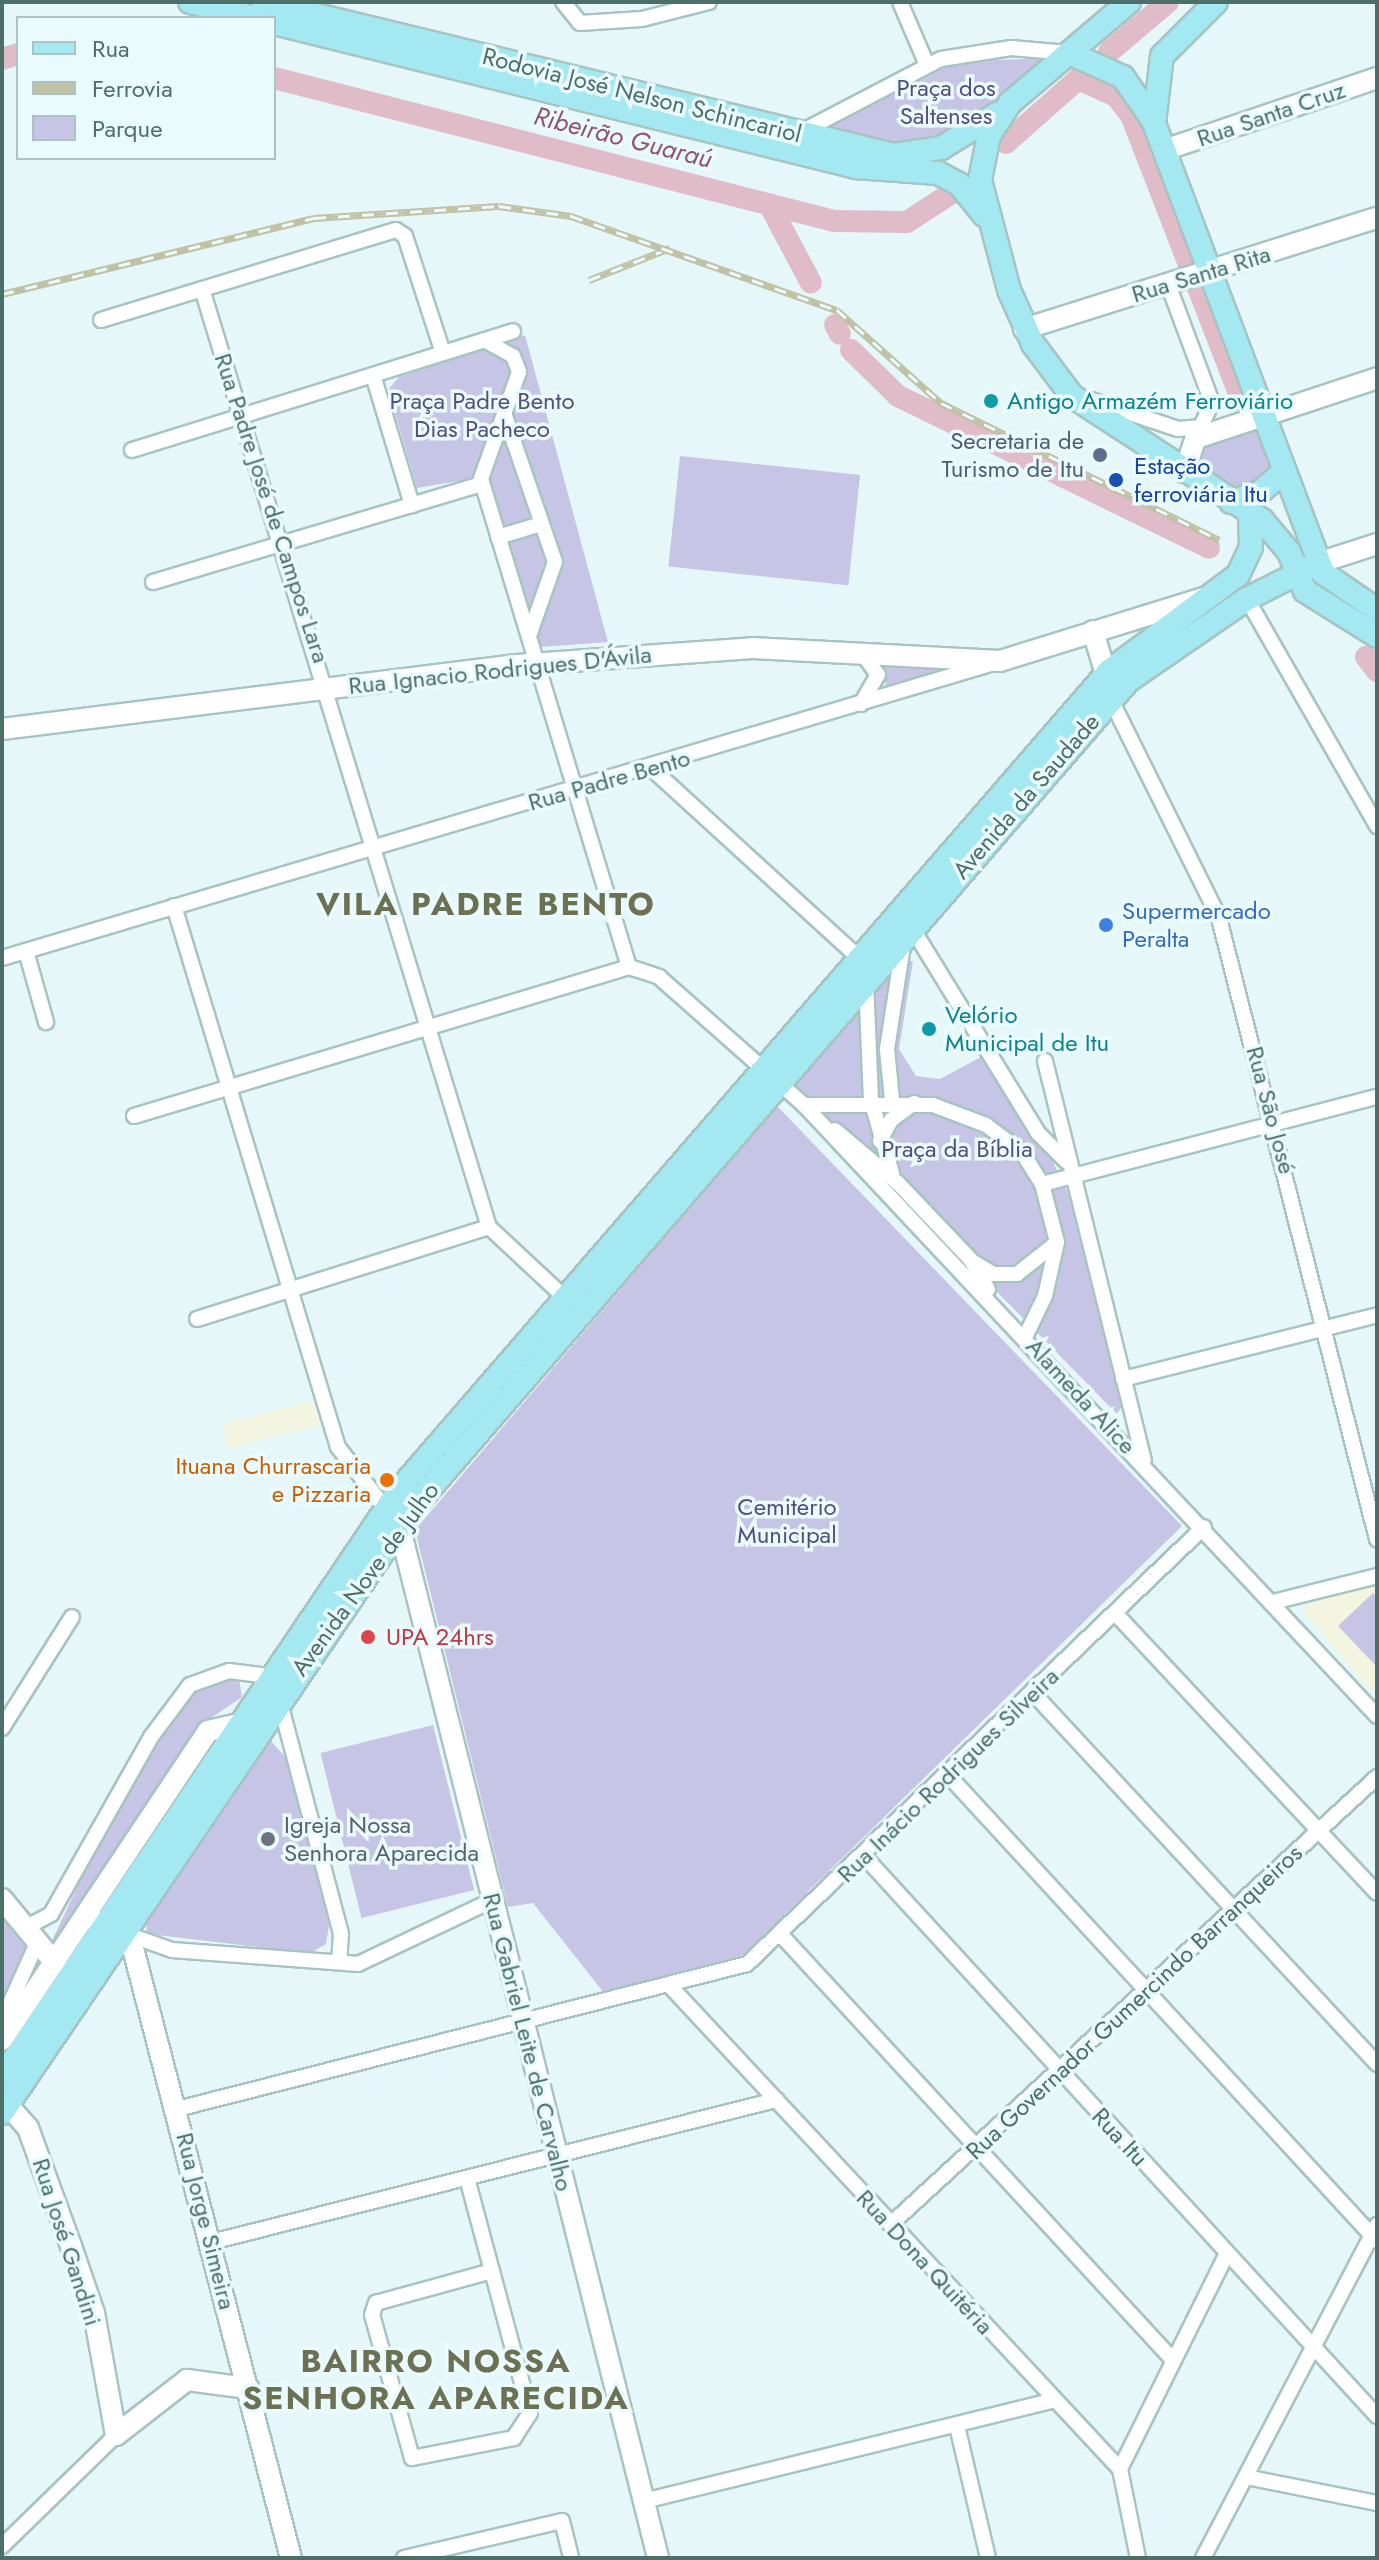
<!DOCTYPE html>
<html>
<head>
<meta charset="utf-8">
<style>
  body { margin:0 }
  #map { position:relative; width:1379px; height:2560px; overflow:hidden; background:#e5f7f9; font-family:Jost,sans-serif }
  div>[style] { position:absolute }
  [style*='--x'] { left:calc(var(--x)*1px); top:calc(var(--y)*1px); width:calc(var(--w)*1px); rotate:calc(var(--a)*1deg) }
  .education>* { inset:0; background:#f3f5e1; transform-origin:0 0 }
  .green>* { inset:0; background:#c7c5e5; transform-origin:0 0 }
  .river>* { height:22px; margin:-11px; padding:0 11px; transform-origin:11px; border-radius:11px; background:#e0bcc9 }
  .roads { filter:drop-shadow(2px 0 #a7c4c2) drop-shadow(-2px 0 #a7c4c2) drop-shadow(0 2px #a7c4c2) drop-shadow(0 -2px #a7c4c2) }
  .street>* { height:14px; margin:-7px; padding:0 7px; transform-origin:7px; border-radius:7px; background:#fff }
  .secondary>* { height:20px; margin:-10px; padding:0 10px; transform-origin:10px; border-radius:10px; background:#fff }
  .primary>* { height:22px; margin:-11px; padding:0 11px; transform-origin:11px; border-radius:11px; background:#a4e8f1 }
  .rail>* { height:7px; margin-top:-3.5px; transform-origin:0; background:repeating-linear-gradient(90deg,#eafbfd 0 12px,#c0c1a5 0 24px); box-sizing:border-box; border-block:2px solid #c0c1a5 }
  .dots>* { width:22px; height:22px; translate:-50% -50%; box-sizing:border-box; border:4px solid #eafbfd; border-radius:50% }
  span { translate:-50% -50%; white-space:nowrap; text-align:center; line-height:1.15; -webkit-text-stroke:7px #eafbfd; paint-order:stroke }
  .park-label { font-size:24px; color:#564d7e }
  .street-label { font-size:24px; color:#4d6f69 }
  .culture-label { font-size:24px; color:#0d838f }
  .left { translate:0 -50%; text-align:left }
  .service-label { font-size:24px; color:#4e5e75 }
  .right { translate:-100% -50%; text-align:right }
  .transit-label { font-size:24px; color:#164399 }
  .shop-label { font-size:24px; color:#366cbe }
  .food-label { font-size:24px; color:#c56008 }
  .health-label { font-size:24px; color:#be3a42 }
  .worship-label { font-size:24px; color:#5b616d }
  .water-label { font-size:26px; color:#93546a; font-style:italic }
  .district-label { font-size:32px; color:#6d7153; font-weight:700; letter-spacing:2px }
  .frame { position:absolute; inset:0; border:4px solid #4d6f69; pointer-events:none }
  .legend { position:absolute; left:16px; top:16px; width:260px; height:144px; box-sizing:border-box; background:#eafbfd; border:2px solid #abc3c2; margin:0; padding:10px 14px; list-style:none; font-size:24px; color:#4d6f69 }
  .legend li { display:flex; align-items:center; gap:16px; height:40px }
  .legend b { width:40px; border:2px solid #abc3c2 }
</style>
</head>
<body>
<div id="map">
  <div class="education">
    <div style="left:314px;top:1401px;width:25px;height:95px;rotate:76deg"></div>
    <div style="clip-path:polygon(1377px 1586px,1377px 1697px,1303px 1612px,1309px 1603px)"></div>
  </div>
  <div class="green">
    <div style="clip-path:polygon(1054px 58px,947px 139px,894px 148px,821px 132px,958px 61px)"></div>
    <div style="clip-path:polygon(525px 335px,608px 642px,541px 647px,489px 476px,417px 488px,388px 390px,399px 377px)"></div>
    <div style="clip-path:polygon(1258px 428px,1275px 470px,1249px 488px,1234px 488px,1195px 467px,1198px 448px)"></div>
    <div style="left:680px;top:456px;width:181px;height:111px;rotate:6deg"></div>
    <div style="clip-path:polygon(884px 662px,951px 669px,886px 692px)"></div>
    <div style="clip-path:polygon(894px 961px,913px 961px,899px 1049px,916px 1076px,940px 1079px,981px 1057px,1052px 1160px,1068px 1193px,1122px 1406px,1117px 1414px,794px 1085px)"></div>
    <div style="clip-path:polygon(777px 1106px,1182px 1526px,743px 1955px,604px 1993px,533px 1903px,508px 1907px,415px 1530px)"></div>
    <div style="clip-path:polygon(1373px 1593px,1377px 1597px,1377px 1667px,1338px 1626px)"></div>
    <div style="clip-path:polygon(219px 1674px,239px 1679px,242px 1697px,202px 1724px,58px 1947px,50px 1945px,121px 1793px,189px 1694px)"></div>
    <div style="left:433px;top:1725px;width:170px;height:116px;rotate:76deg"></div>
    <div style="clip-path:polygon(269px 1739px,288px 1760px,329px 1925px,326px 1944px,310px 1953px,148px 1934px,144px 1920px)"></div>
    <div style="clip-path:polygon(2px 1915px,29px 1948px,2px 2007px)"></div>
  </div>
  <div class="river">
    <div style="--x:1109;--y:52;--w:77;--a:-40.3"></div>
    <div style="--x:2;--y:59;--w:17;--a:-17"></div>
    <div style="--x:274;--y:78;--w:578;--a:14.32"></div>
    <div style="--x:834;--y:221;--w:73;--a:0.8"></div>
    <div style="--x:907;--y:222;--w:55;--a:-33.1"></div>
    <div style="--x:1078;--y:79;--w:42;--a:24.1"></div>
    <div style="--x:1116;--y:96;--w:24;--a:52"></div>
    <div style="--x:1131;--y:115;--w:310;--a:68.8"></div>
    <div style="--x:1006;--y:143;--w:107;--a:-41.6"></div>
    <div style="--x:769;--y:204;--w:89;--a:62"></div>
    <div style="--x:835;--y:325;--w:10;--a:61"></div>
    <div style="--x:851;--y:350;--w:66;--a:44.4"></div>
    <div style="--x:898;--y:396;--w:346;--a:26"></div>
    <div style="--x:1366;--y:657;--w:18;--a:52"></div>
  </div>
  <div class="roads">
    <div class="street">
      <div style="--x:563;--y:2;--w:27;--a:51"></div>
      <div style="--x:580;--y:23;--w:62;--a:-3.7"></div>
      <div style="--x:642;--y:19;--w:69;--a:-14.2"></div>
      <div style="--x:900;--y:2;--w:69;--a:66.8"></div>
      <div style="--x:805;--y:130;--w:153;--a:-27.6"></div>
      <div style="--x:941;--y:59;--w:71;--a:-8.9"></div>
      <div style="--x:1011;--y:48;--w:58;--a:4.9"></div>
      <div style="--x:1168;--y:284;--w:126;--a:69.6"></div>
      <div style="--x:1212;--y:402;--w:39;--a:114"></div>
      <div style="--x:202;--y:289;--w:981;--a:72.99"></div>
      <div style="--x:489;--y:1227;--w:103;--a:43"></div>
      <div style="--x:101;--y:320;--w:308;--a:-17"></div>
      <div style="--x:396;--y:230;--w:11;--a:34"></div>
      <div style="--x:405;--y:236;--w:123;--a:72"></div>
      <div style="--x:484;--y:340;--w:33;--a:29"></div>
      <div style="--x:513;--y:356;--w:17;--a:69"></div>
      <div style="--x:519;--y:372;--w:114;--a:109.6"></div>
      <div style="--x:481;--y:479;--w:510;--a:73.13"></div>
      <div style="--x:373;--y:375;--w:136;--a:73.3"></div>
      <div style="--x:1088;--y:399;--w:95;--a:18.4"></div>
      <div style="--x:1178;--y:429;--w:24;--a:-5"></div>
      <div style="--x:504;--y:413;--w:157;--a:71.1"></div>
      <div style="--x:555;--y:562;--w:78;--a:109.4"></div>
      <div style="--x:132;--y:450;--w:399;--a:-17.3"></div>
      <div style="--x:498;--y:537;--w:45;--a:-16.8"></div>
      <div style="--x:153;--y:582;--w:343;--a:-16.6"></div>
      <div style="--x:1247;--y:599;--w:262;--a:60.2"></div>
      <div style="--x:1111;--y:700;--w:243;--a:63.6"></div>
      <div style="--x:1219;--y:918;--w:641;--a:75.73"></div>
      <div style="--x:861;--y:704;--w:34;--a:-60"></div>
      <div style="--x:878;--y:675;--w:26;--a:-126"></div>
      <div style="--x:651;--y:768;--w:280;--a:42.4"></div>
      <div style="--x:174;--y:906;--w:565;--a:73.14"></div>
      <div style="--x:338;--y:1447;--w:77;--a:52.4"></div>
      <div style="--x:912;--y:928;--w:241;--a:58.4"></div>
      <div style="--x:1038;--y:1133;--w:40;--a:45"></div>
      <div style="--x:26;--y:951;--w:74;--a:74.3"></div>
      <div style="--x:2;--y:958;--w:1032;--a:-16.56"></div>
      <div style="--x:866;--y:981;--w:119;--a:87.6"></div>
      <div style="--x:871;--y:1100;--w:76;--a:74"></div>
      <div style="--x:1045;--y:1061;--w:411;--a:76.1"></div>
      <div style="--x:892;--y:1100;--w:51;--a:-95.6"></div>
      <div style="--x:887;--y:1049;--w:104;--a:-81.2"></div>
      <div style="--x:804;--y:1105;--w:129;--a:0"></div>
      <div style="--x:933;--y:1105;--w:57;--a:20.7"></div>
      <div style="--x:986;--y:1125;--w:45;--a:36.9"></div>
      <div style="--x:1022;--y:1152;--w:38;--a:58"></div>
      <div style="--x:1042;--y:1184;--w:60;--a:75.5"></div>
      <div style="--x:1057;--y:1242;--w:55;--a:102.5"></div>
      <div style="--x:1045;--y:1296;--w:46;--a:116"></div>
      <div style="--x:134;--y:1116;--w:517;--a:-16.75"></div>
      <div style="--x:629;--y:967;--w:32;--a:18"></div>
      <div style="--x:659;--y:977;--w:193;--a:41.4"></div>
      <div style="--x:804;--y:1105;--w:838;--a:46.84"></div>
      <div style="--x:835;--y:1130;--w:82;--a:40.1"></div>
      <div style="--x:898;--y:1183;--w:106;--a:46.5"></div>
      <div style="--x:971;--y:1260;--w:34;--a:60"></div>
      <div style="--x:880;--y:1141;--w:24;--a:-62"></div>
      <div style="--x:891;--y:1120;--w:29;--a:-36"></div>
      <div style="--x:1042;--y:1184;--w:346;--a:-14.6"></div>
      <div style="--x:975;--y:1263;--w:21;--a:31"></div>
      <div style="--x:993;--y:1274;--w:24;--a:0"></div>
      <div style="--x:1017;--y:1274;--w:48;--a:-38.3"></div>
      <div style="--x:197;--y:1319;--w:306;--a:-17.5"></div>
      <div style="--x:1123;--y:1379;--w:262;--a:-14.1"></div>
      <div style="--x:1273;--y:1602;--w:107;--a:-14"></div>
      <div style="--x:1115;--y:1613;--w:383;--a:46.9"></div>
      <div style="--x:1033;--y:1693;--w:506;--a:47.16"></div>
      <div style="--x:279;--y:1699;--w:243;--a:75.2"></div>
      <div style="--x:341;--y:1934;--w:28;--a:94"></div>
      <div style="--x:2;--y:1728;--w:131;--a:-57.8"></div>
      <div style="--x:948;--y:1775;--w:633;--a:47.37"></div>
      <div style="--x:864;--y:1856;--w:759;--a:47.51"></div>
      <div style="--x:25;--y:1928;--w:30;--a:-28"></div>
      <div style="--x:51;--y:1914;--w:203;--a:-60.5"></div>
      <div style="--x:151;--y:1737;--w:65;--a:-53.1"></div>
      <div style="--x:190;--y:1685;--w:41;--a:-19.7"></div>
      <div style="--x:229;--y:1671;--w:40;--a:7.1"></div>
      <div style="--x:124;--y:1933;--w:51;--a:19.5"></div>
      <div style="--x:172;--y:1950;--w:187;--a:4.3"></div>
      <div style="--x:358;--y:1964;--w:149;--a:-25.4"></div>
      <div style="--x:782;--y:1936;--w:575;--a:47.32"></div>
      <div style="--x:670;--y:1986;--w:660;--a:47.03"></div>
      <div style="--x:1120;--y:2469;--w:91;--a:78.6"></div>
      <div style="--x:2;--y:2021;--w:85;--a:-65.8"></div>
      <div style="--x:177;--y:2109;--w:588;--a:-14.27"></div>
      <div style="--x:747;--y:1964;--w:632;--a:-43.72"></div>
      <div style="--x:467;--y:2178;--w:96;--a:75"></div>
      <div style="--x:492;--y:2271;--w:147;--a:75"></div>
      <div style="--x:530;--y:2413;--w:30;--a:123"></div>
      <div style="--x:514;--y:2438;--w:104;--a:168.9"></div>
      <div style="--x:412;--y:2458;--w:148;--a:-105.6"></div>
      <div style="--x:372;--y:2315;--w:13;--a:-72"></div>
      <div style="--x:376;--y:2303;--w:120;--a:-15.4"></div>
      <div style="--x:890;--y:2225;--w:662;--a:-42.61"></div>
      <div style="--x:211;--y:2242;--w:583;--a:-14.11"></div>
      <div style="--x:957;--y:2426;--w:136;--a:76.8"></div>
      <div style="--x:1120;--y:2469;--w:241;--a:-63.6"></div>
      <div style="--x:1246;--y:2477;--w:134;--a:11.2"></div>
      <div style="--x:644;--y:2501;--w:422;--a:-13.8"></div>
      <div style="--x:2;--y:2546;--w:159;--a:-44.2"></div>
      <div style="--x:404;--y:2558;--w:162;--a:-13.2"></div>
      <div style="--x:562;--y:2521;--w:38;--a:76"></div>
      <div style="--x:1203;--y:2558;--w:376;--a:-62.4"></div>
    </div>
    <div class="secondary">
      <div style="--x:1164;--y:150;--w:225;--a:-18.7"></div>
      <div style="--x:1024;--y:329;--w:370;--a:-17.5"></div>
      <div style="--x:1184;--y:472;--w:36;--a:-71"></div>
      <div style="--x:1196;--y:438;--w:191;--a:-18.3"></div>
      <div style="--x:1318;--y:563;--w:62;--a:-17.9"></div>
      <div style="--x:1093;--y:631;--w:59;--a:73.4"></div>
      <div style="--x:2;--y:729;--w:519;--a:-7.08"></div>
      <div style="--x:517;--y:665;--w:236;--a:-4.1"></div>
      <div style="--x:752;--y:648;--w:248;--a:3"></div>
      <div style="--x:1000;--y:661;--w:213;--a:-17.2"></div>
      <div style="--x:399;--y:1525;--w:1065;--a:75.92"></div>
      <div style="--x:2;--y:1899;--w:83;--a:50.4"></div>
      <div style="--x:85;--y:1917;--w:42;--a:22.3"></div>
      <div style="--x:124;--y:1933;--w:21;--a:62"></div>
      <div style="--x:134;--y:1952;--w:626;--a:75.48"></div>
      <div style="--x:2;--y:2040;--w:371;--a:-56.3"></div>
      <div style="--x:208;--y:1731;--w:28;--a:-13"></div>
      <div style="--x:2;--y:2099;--w:39;--a:48"></div>
      <div style="--x:28;--y:2128;--w:126;--a:70"></div>
      <div style="--x:71;--y:2246;--w:71;--a:71.1"></div>
      <div style="--x:94;--y:2313;--w:124;--a:79.8"></div>
      <div style="--x:116;--y:2435;--w:90;--a:-37.8"></div>
      <div style="--x:187;--y:2380;--w:62;--a:7.5"></div>
    </div>
    <div class="primary">
      <div style="--x:190;--y:2;--w:67;--a:13.8"></div>
      <div style="--x:263;--y:2;--w:649;--a:13.63"></div>
      <div style="--x:894;--y:155;--w:48;--a:-8.5"></div>
      <div style="--x:941;--y:148;--w:66;--a:-31.3"></div>
      <div style="--x:1129;--y:2;--w:156;--a:139.7"></div>
      <div style="--x:1010;--y:103;--w:38;--a:123"></div>
      <div style="--x:989;--y:135;--w:46;--a:101.3"></div>
      <div style="--x:980;--y:180;--w:114;--a:75.2"></div>
      <div style="--x:1009;--y:290;--w:59;--a:66"></div>
      <div style="--x:1033;--y:344;--w:65;--a:53.1"></div>
      <div style="--x:1072;--y:396;--w:227;--a:33.1"></div>
      <div style="--x:1262;--y:520;--w:42;--a:49.8"></div>
      <div style="--x:1289;--y:552;--w:42;--a:67.7"></div>
      <div style="--x:1305;--y:591;--w:85;--a:32"></div>
      <div style="--x:1216;--y:2;--w:76;--a:135"></div>
      <div style="--x:1162;--y:56;--w:67;--a:96.8"></div>
      <div style="--x:1154;--y:123;--w:481;--a:69.4"></div>
      <div style="--x:1323;--y:573;--w:65;--a:34.4"></div>
      <div style="--x:274;--y:23;--w:600;--a:13.9"></div>
      <div style="--x:856;--y:167;--w:82;--a:4.2"></div>
      <div style="--x:938;--y:173;--w:24;--a:28"></div>
      <div style="--x:959;--y:184;--w:40;--a:51"></div>
      <div style="--x:1069;--y:53;--w:59;--a:24"></div>
      <div style="--x:1123;--y:77;--w:51;--a:55.4"></div>
      <div style="--x:1231;--y:502;--w:31;--a:-19"></div>
      <div style="--x:1260;--y:492;--w:32;--a:-41"></div>
      <div style="--x:2;--y:2077;--w:709;--a:-55.93"></div>
      <div style="--x:399;--y:1490;--w:1084;--a:-49.08"></div>
      <div style="--x:1109;--y:671;--w:161;--a:-36.7"></div>
      <div style="--x:1238;--y:575;--w:31;--a:-65"></div>
      <div style="--x:1251;--y:547;--w:34;--a:-92"></div>
      <div style="--x:2;--y:2113;--w:731;--a:-55.81"></div>
      <div style="--x:413;--y:1508;--w:1093;--a:-49.15"></div>
      <div style="--x:1128;--y:681;--w:145;--a:-34.6"></div>
      <div style="--x:1247;--y:599;--w:80;--a:-26.9"></div>
    </div>
  </div>
  <div class="rail">
    <div style="--x:589;--y:280;--w:87;--a:-21.6"></div>
    <div style="--x:2;--y:294;--w:321;--a:-13.7"></div>
    <div style="--x:314;--y:218;--w:185;--a:-3.7"></div>
    <div style="--x:499;--y:206;--w:73;--a:7.9"></div>
    <div style="--x:571;--y:216;--w:282;--a:19.5"></div>
    <div style="--x:837;--y:310;--w:140;--a:41.8"></div>
    <div style="--x:941;--y:403;--w:310;--a:26.2"></div>
  </div>
  <div class="dots">
    <div style="left:991px;top:401px;background:#0f9aa8"></div>
    <div style="left:1100px;top:455px;background:#5c6f8a"></div>
    <div style="left:1116px;top:480px;background:#1a4fb4"></div>
    <div style="left:1106px;top:925px;background:#3f7fe0"></div>
    <div style="left:929px;top:1029px;background:#0f9aa8"></div>
    <div style="left:387px;top:1480px;background:#e8710a"></div>
    <div style="left:368px;top:1637px;background:#e0444e"></div>
    <div style="left:268px;top:1839px;background:#6b7280"></div>
  </div>
  <div class="park-label">
    <span style="left:946px;top:102px">Praça dos<br>Saltenses</span>
    <span style="left:482px;top:415px">Praça Padre Bento<br>Dias Pacheco</span>
    <span style="left:957px;top:1149px">Praça da Bíblia</span>
    <span style="left:787px;top:1521px">Cemitério<br>Municipal</span>
  </div>
  <div class="street-label">
    <span style="left:642px;top:95px;rotate:14deg">Rodovia José Nelson Schincariol</span>
    <span style="left:1271px;top:114px;rotate:-19deg">Rua Santa Cruz</span>
    <span style="left:1201px;top:274px;rotate:-17deg">Rua Santa Rita</span>
    <span style="left:272px;top:508px;rotate:72deg">Rua Padre José de Campos Lara</span>
    <span style="left:500px;top:670px;rotate:-6deg">Rua Ignacio Rodrigues D'Ávila</span>
    <span style="left:609px;top:780px;rotate:-16deg">Rua Padre Bento</span>
    <span style="left:1026px;top:796px;rotate:-49deg">Avenida da Saudade</span>
    <span style="left:1271px;top:1110px;rotate:75deg">Rua São José</span>
    <span style="left:1081px;top:1396px;rotate:47deg">Alameda Alice</span>
    <span style="left:365px;top:1579px;rotate:-54deg">Avenida Nove de Julho</span>
    <span style="left:948px;top:1775px;rotate:-44deg">Rua Inácio Rodrigues Silveira</span>
    <span style="left:1134px;top:2002px;rotate:-43deg">Rua Governador Gumercindo Barranqueiros</span>
    <span style="left:528px;top:2042px;rotate:76deg">Rua Gabriel Leite de Carvalho</span>
    <span style="left:1120px;top:2137px;rotate:47deg">Rua Itu</span>
    <span style="left:206px;top:2221px;rotate:76deg">Rua Jorge Simeira</span>
    <span style="left:67px;top:2242px;rotate:72deg">Rua José Gandini</span>
    <span style="left:925px;top:2262px;rotate:47deg">Rua Dona Quitéria</span>
  </div>
  <div class="culture-label">
    <span class="left" style="left:1007px;top:401px">Antigo Armazém Ferroviário</span>
    <span class="left" style="left:945px;top:1029px">Velório<br>Municipal de Itu</span>
  </div>
  <div class="service-label">
    <span class="right" style="left:1084px;top:455px">Secretaria de<br>Turismo de Itu</span>
  </div>
  <div class="transit-label">
    <span class="left" style="left:1134px;top:480px">Estação<br>ferroviária Itu</span>
  </div>
  <div class="shop-label">
    <span class="left" style="left:1122px;top:925px">Supermercado<br>Peralta</span>
  </div>
  <div class="food-label">
    <span class="right" style="left:371px;top:1480px">Ituana Churrascaria<br>e Pizzaria</span>
  </div>
  <div class="health-label">
    <span class="left" style="left:386px;top:1637px">UPA 24hrs</span>
  </div>
  <div class="worship-label">
    <span class="left" style="left:284px;top:1839px">Igreja Nossa<br>Senhora Aparecida</span>
  </div>
  <div class="water-label">
    <span style="left:623px;top:138px;rotate:14deg">Ribeirão Guaraú</span>
  </div>
  <div class="district-label">
    <span style="left:486px;top:904px">VILA PADRE BENTO</span>
    <span style="left:436px;top:2380px">BAIRRO NOSSA<br>SENHORA APARECIDA</span>
  </div>
  <div class="frame"></div>
  <ul class="legend">
  <li><b style="height:10px;background:#a4e8f1"></b>Rua</li>
  <li><b style="height:10px;background:#c0c1a5"></b>Ferrovia</li>
  <li><b style="height:22px;background:#c7c5e5"></b>Parque</li>
  </ul>
</div>
</body>
</html>
